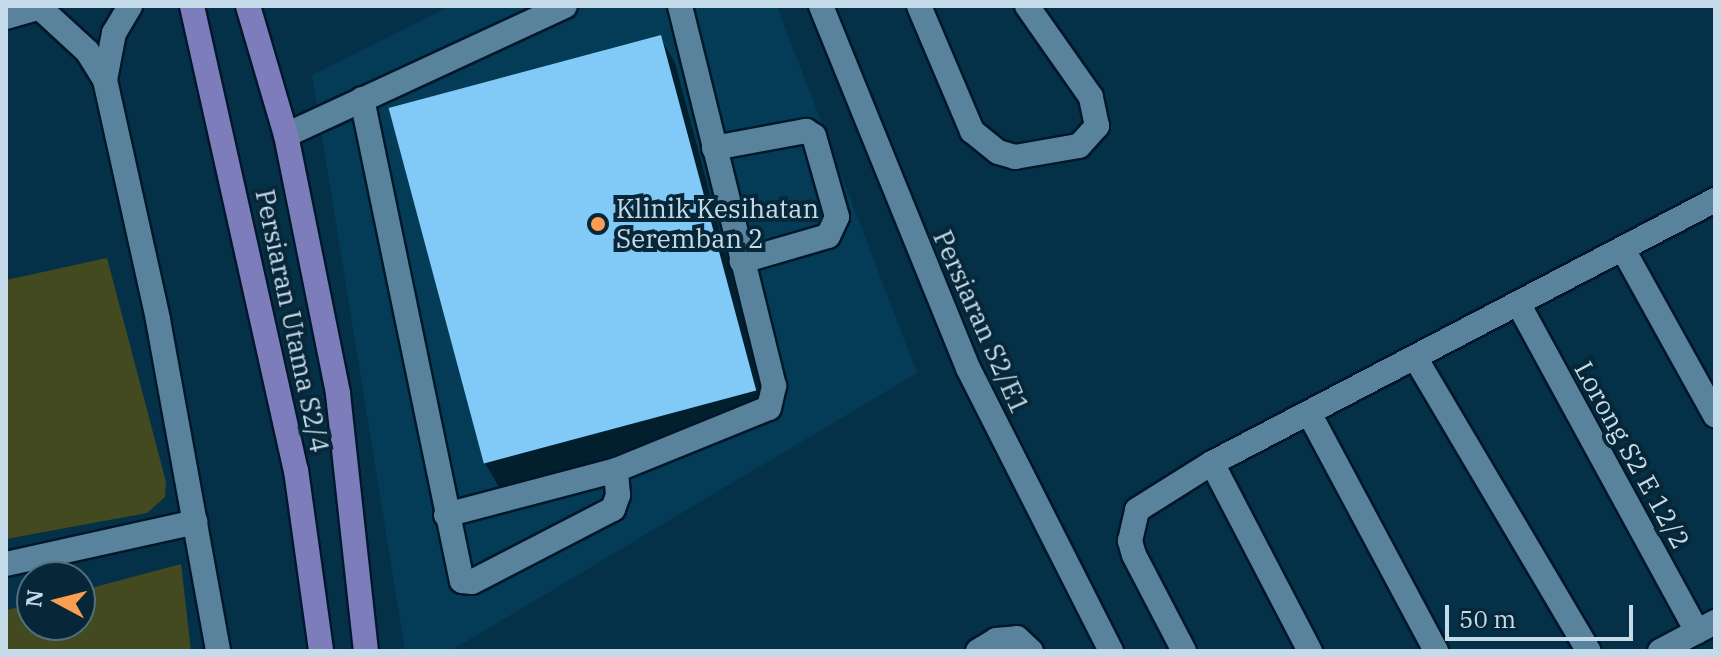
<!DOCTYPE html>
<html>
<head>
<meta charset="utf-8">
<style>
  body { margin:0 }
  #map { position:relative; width:1721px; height:657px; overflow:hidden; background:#053148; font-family:"IBM Plex Serif",serif }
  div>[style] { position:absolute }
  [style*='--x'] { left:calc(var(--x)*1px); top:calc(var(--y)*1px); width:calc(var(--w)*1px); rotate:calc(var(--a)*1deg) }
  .built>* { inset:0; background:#043b56 }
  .green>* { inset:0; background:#434a20 }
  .shadow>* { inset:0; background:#0007 }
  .building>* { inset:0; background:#81caf8; transform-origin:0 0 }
  .roads { filter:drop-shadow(2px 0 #001829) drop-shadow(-2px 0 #001829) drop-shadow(0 2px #001829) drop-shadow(0 -2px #001829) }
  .minor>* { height:24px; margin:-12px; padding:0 12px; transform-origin:12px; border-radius:12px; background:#59829c }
  .major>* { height:24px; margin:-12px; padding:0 12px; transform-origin:12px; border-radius:12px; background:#7d7dbb }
  .dots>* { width:22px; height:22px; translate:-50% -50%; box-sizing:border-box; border:4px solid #072738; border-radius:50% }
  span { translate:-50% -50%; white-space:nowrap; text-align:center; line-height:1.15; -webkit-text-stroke:8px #072738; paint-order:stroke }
  .poi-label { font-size:26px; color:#c6dbea }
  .left { translate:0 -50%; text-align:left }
  .street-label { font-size:26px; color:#c6dbea }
  .frame { position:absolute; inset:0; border:8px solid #c6dbea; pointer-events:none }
  .north { position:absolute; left:16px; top:561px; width:80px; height:80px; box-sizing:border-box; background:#072738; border:2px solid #536f7f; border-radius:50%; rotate:277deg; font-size:22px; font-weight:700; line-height:32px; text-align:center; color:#c6dbea }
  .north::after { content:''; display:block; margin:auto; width:28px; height:36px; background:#fc9e52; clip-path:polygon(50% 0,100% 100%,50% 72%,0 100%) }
  .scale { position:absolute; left:1445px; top:605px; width:188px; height:36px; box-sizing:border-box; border:4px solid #c6dbea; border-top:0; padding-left:10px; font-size:24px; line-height:28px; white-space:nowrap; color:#c6dbea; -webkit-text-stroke:6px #072738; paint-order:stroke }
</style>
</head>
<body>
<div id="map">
  <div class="built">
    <div style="clip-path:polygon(450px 6px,777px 6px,917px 373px,450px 651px,405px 651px,312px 75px)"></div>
  </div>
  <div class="green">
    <div style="clip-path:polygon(107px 258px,166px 482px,165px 497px,147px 513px,6px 539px,6px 280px)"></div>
    <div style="clip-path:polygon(181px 564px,191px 651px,6px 651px,6px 610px,32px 604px,32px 625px,80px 625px,80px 591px)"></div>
  </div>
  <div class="shadow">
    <div style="clip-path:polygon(660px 37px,675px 63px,769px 417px,500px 489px,485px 463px)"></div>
  </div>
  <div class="building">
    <div style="left:661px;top:35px;width:368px;height:282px;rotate:75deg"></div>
  </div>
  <div class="roads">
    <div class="minor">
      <div style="--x:38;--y:6;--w:67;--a:42.6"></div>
      <div style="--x:87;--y:51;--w:34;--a:58"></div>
      <div style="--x:105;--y:80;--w:246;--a:77.5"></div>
      <div style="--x:158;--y:320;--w:336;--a:79.7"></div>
      <div style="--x:821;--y:6;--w:391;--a:67.9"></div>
      <div style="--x:968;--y:368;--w:317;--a:63.2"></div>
      <div style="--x:919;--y:6;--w:136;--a:67"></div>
      <div style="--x:972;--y:131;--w:33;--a:39"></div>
      <div style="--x:998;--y:152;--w:18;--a:16"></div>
      <div style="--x:1015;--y:157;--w:65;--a:-9.8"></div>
      <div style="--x:1079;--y:146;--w:27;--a:-48"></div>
      <div style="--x:1097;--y:126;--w:30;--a:-102"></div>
      <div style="--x:1091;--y:97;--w:111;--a:-125.1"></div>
      <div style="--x:6;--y:17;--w:40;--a:-16"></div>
      <div style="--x:105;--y:80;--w:48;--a:-79.2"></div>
      <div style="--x:114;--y:33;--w:31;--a:-59"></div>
      <div style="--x:362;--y:99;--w:492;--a:78.3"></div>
      <div style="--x:462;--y:581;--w:10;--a:6"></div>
      <div style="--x:472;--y:582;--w:159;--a:-27.4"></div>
      <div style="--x:613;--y:509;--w:15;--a:-70"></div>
      <div style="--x:618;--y:495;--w:25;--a:-95"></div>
      <div style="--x:286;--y:135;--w:307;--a:-24.8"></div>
      <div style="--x:714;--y:148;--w:94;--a:-10.5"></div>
      <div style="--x:806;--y:131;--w:9;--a:32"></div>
      <div style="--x:814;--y:136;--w:84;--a:74.1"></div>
      <div style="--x:837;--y:217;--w:21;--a:115"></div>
      <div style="--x:828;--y:236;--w:90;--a:163.8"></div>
      <div style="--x:1624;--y:251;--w:188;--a:61"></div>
      <div style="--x:1519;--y:305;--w:372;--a:61.4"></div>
      <div style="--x:1416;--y:359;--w:339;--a:59.4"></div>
      <div style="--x:1309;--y:413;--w:270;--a:61.9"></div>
      <div style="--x:1212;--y:463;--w:212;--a:62.5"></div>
      <div style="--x:446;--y:515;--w:176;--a:-14.8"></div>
      <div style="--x:616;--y:470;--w:165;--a:-22.1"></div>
      <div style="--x:769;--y:408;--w:23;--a:-77"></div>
      <div style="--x:774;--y:386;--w:391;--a:-103.9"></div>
      <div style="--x:6;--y:564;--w:194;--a:-12.5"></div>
      <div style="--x:978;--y:651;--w:21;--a:-31"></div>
      <div style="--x:996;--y:640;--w:21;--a:-5"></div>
      <div style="--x:1017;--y:638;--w:19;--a:43"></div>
      <div style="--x:1184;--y:651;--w:108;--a:-117.5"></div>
      <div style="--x:1134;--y:555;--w:15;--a:-106"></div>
      <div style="--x:1130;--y:541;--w:32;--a:-77"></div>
      <div style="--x:1137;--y:510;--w:89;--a:-32.1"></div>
      <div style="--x:1212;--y:463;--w:568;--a:-27.6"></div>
      <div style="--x:1660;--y:651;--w:62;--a:-27.8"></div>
    </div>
    <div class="major">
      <div style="--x:192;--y:6;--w:476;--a:77.4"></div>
      <div style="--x:296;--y:470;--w:183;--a:82.1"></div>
      <div style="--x:248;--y:6;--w:134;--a:73.6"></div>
      <div style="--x:286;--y:135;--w:264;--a:78.6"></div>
      <div style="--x:338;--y:394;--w:259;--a:83.8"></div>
    </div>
  </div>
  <div class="dots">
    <div style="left:598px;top:224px;background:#fc9e52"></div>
  </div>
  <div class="poi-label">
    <span class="left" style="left:616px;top:224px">Klinik Kesihatan<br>Seremban 2</span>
  </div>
  <div class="street-label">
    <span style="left:292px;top:321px;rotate:78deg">Persiaran Utama S2/4</span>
    <span style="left:981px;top:322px;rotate:66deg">Persiaran S2/E1</span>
    <span style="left:1632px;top:455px;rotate:61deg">Lorong S2 E 12/2</span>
  </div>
  <div class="frame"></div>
  <div class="north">N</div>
  <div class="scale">50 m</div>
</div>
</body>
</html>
